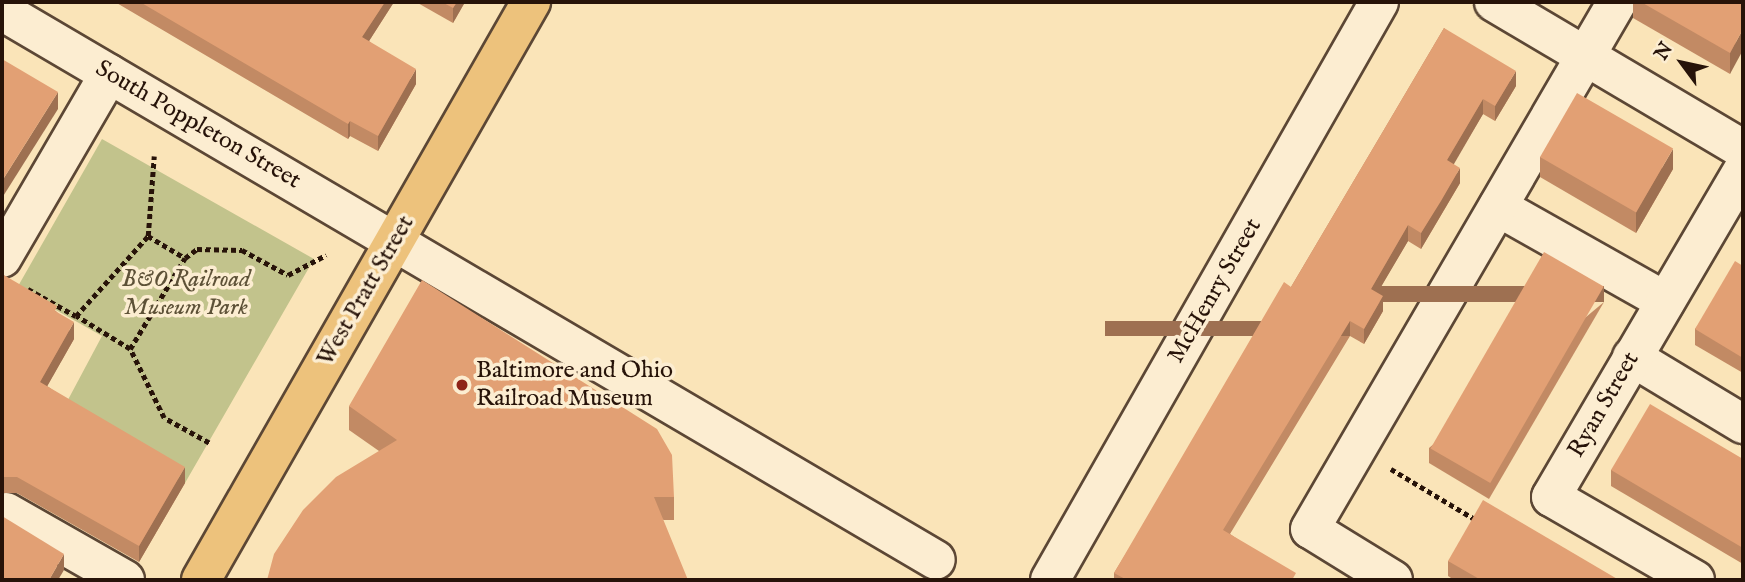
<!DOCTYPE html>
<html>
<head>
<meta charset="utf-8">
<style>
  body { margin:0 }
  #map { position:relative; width:1745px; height:582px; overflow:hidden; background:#fae4b8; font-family:"IM FELL English",serif }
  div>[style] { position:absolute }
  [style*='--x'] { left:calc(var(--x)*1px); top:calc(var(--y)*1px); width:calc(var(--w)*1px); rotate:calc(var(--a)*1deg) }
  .green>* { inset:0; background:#c2c38c }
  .path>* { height:4.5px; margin-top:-2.25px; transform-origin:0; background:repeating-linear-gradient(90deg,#271309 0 5px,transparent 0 8.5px) }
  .roads { filter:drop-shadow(2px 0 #5c4735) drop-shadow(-2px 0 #5c4735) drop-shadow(0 2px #5c4735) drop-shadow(0 -2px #5c4735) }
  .minor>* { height:38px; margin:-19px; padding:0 19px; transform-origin:19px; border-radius:19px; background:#fcedd1 }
  .major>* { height:38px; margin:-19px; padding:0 19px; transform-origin:19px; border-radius:19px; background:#edc27c }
  .wall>* { inset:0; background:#c28a64 }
  .shaded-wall>* { inset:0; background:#9e7051; transform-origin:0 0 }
  .building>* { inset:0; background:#e2a074; transform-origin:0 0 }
  .dots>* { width:19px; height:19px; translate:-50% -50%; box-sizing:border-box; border:4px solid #fcedd1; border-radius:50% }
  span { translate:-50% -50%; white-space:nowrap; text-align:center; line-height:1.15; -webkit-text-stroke:7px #fcedd1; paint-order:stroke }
  .street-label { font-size:24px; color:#271309 }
  .park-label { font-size:24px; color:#5d5137; font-style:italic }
  .poi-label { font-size:24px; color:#271309 }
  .left { translate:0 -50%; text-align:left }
  .frame { position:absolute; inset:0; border:4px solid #271309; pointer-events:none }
  .north { position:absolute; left:1647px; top:28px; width:70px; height:70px; -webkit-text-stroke:5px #fcedd1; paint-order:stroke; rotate:303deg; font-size:19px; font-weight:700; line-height:28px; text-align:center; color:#271309 }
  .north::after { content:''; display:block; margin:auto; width:24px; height:32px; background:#271309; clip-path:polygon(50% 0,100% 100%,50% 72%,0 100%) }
</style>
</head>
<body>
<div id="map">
  <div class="green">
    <div style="clip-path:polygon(102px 139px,314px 259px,185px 483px,62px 411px,102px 336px,17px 288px)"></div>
  </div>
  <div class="path">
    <div style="--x:148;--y:236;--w:80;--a:-85.7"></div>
    <div style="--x:28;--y:289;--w:55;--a:29.4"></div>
    <div style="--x:130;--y:349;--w:63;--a:-148.6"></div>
    <div style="--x:76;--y:316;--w:108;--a:-48"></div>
    <div style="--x:148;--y:236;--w:43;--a:30.7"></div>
    <div style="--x:209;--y:443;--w:51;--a:-150.9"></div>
    <div style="--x:164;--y:418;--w:77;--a:-116.2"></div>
    <div style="--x:130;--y:349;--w:106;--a:-58.9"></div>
    <div style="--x:185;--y:258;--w:15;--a:-37"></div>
    <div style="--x:197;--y:249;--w:45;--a:1.3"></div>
    <div style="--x:242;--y:250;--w:52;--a:28.5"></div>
    <div style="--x:288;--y:275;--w:43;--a:-27.8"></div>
    <div style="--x:1391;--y:469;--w:96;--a:30.9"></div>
  </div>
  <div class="roads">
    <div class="minor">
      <div style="--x:1494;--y:2;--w:289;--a:30.6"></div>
      <div style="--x:2;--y:11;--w:1083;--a:30.45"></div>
      <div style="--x:1498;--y:207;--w:192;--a:29.4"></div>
      <div style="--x:2;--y:258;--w:213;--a:-59.8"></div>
      <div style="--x:1632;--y:357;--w:130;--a:31.1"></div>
      <div style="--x:6;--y:512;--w:137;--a:29.7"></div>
      <div style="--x:1050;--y:580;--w:665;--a:-60.35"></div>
      <div style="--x:1393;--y:580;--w:97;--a:-148.4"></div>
      <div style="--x:1310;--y:529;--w:610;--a:-59.78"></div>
      <div style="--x:1695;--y:580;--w:166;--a:-150"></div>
      <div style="--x:1551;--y:497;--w:379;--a:-59.6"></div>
    </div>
    <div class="major">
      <div style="--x:201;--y:580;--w:666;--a:-60.28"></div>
    </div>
  </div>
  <div class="wall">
    <div style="clip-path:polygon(115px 2px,330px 2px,332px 3px,333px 2px,394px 2px,369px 41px,416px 84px,378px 151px,350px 136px,348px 139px)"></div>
    <div style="clip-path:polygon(416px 2px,465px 2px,453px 23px)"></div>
    <div style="clip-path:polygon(1633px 2px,1743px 2px,1730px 74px,1633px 18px)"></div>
    <div style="clip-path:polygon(1444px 28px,1516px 86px,1495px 121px,1483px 114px,1453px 164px,1460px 183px,1421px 249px,1408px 241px,1377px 293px,1383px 311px,1364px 344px,1350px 336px,1230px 534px,1296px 580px,1114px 580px,1114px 573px,1291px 287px)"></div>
    <div style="clip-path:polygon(1540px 157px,1673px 169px,1636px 233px,1540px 177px)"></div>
    <div style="clip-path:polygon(1743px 266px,1743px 373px,1695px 345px,1695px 329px)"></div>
    <div style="clip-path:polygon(2px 274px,57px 312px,74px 339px,47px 386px,185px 483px,139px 562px,17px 493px,2px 493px)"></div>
    <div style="clip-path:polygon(1604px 302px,1489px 499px,1429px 463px,1429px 448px)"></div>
    <div style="clip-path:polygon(349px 406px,674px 497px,674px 520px,664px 520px,379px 451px,349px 430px)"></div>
    <div style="clip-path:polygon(1743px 459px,1743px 564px,1611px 486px,1611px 470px)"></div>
    <div style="clip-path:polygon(1448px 561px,1619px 580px,1454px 580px,1448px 576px)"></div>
  </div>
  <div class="shaded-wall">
    <div style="clip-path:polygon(385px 2px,394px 2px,362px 52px,362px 37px)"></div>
    <div style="clip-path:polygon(457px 2px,465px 2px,453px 23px,453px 8px)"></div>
    <div style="clip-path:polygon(1743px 29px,1743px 50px,1730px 74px,1730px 53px)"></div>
    <div style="clip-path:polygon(416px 69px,416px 84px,378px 151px,378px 136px)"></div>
    <div style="clip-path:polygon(1516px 71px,1516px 86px,1495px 121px,1495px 106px)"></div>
    <div style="clip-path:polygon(58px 92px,58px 109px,2px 198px,2px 181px)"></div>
    <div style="clip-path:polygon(1483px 99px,1483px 114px,1447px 176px,1447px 160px)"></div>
    <div style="clip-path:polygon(350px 121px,350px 136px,348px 139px,348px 124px)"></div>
    <div style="clip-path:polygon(1673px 149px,1673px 169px,1636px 233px,1636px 212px)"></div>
    <div style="clip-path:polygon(1460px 168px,1460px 183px,1421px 249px,1421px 233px)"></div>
    <div style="clip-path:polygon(1408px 225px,1408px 241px,1371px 304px,1371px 289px)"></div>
    <div style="left:1604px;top:286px;width:16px;height:228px;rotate:90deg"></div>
    <div style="clip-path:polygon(1383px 296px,1383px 311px,1364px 344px,1364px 329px)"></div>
    <div style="left:1350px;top:321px;width:15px;height:245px;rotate:90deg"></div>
    <div style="clip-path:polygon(74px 322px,74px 339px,40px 399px,40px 382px)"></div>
    <div style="clip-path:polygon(185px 467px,185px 483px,139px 562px,139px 546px)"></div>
    <div style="clip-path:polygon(64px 554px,64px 570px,58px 580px,49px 580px)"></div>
  </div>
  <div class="building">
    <div style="clip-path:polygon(140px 2px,330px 2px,332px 3px,333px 2px,385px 2px,362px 37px,416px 69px,378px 136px,350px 121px,348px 124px)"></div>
    <div style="clip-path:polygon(442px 2px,457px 2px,453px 8px)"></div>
    <div style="clip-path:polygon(1641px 2px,1743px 2px,1743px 29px,1730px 53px)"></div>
    <div style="clip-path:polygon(1444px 28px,1516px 71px,1495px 106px,1483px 99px,1447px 160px,1460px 168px,1441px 201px,1421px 233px,1408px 225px,1371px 289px,1383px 296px,1364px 329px,1350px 321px,1223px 530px,1296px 573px,1292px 580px,1127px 580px,1114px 573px,1284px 282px,1291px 287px)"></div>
    <div style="clip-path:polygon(2px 59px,58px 92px,2px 181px)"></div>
    <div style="left:1577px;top:93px;width:111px;height:74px;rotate:30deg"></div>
    <div style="left:1544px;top:252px;width:69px;height:227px;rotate:30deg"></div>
    <div style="clip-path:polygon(1735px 261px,1743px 266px,1743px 358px,1695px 329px)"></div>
    <div style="clip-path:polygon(2px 274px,57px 306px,55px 311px,74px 322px,40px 382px,185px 467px,139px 546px,17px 477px,2px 477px)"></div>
    <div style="clip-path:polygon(422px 280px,657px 429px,672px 455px,674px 497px,654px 497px,688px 580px,267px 580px,274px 554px,303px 510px,336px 477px,397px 440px,349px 406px)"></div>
    <div style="clip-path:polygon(1650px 404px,1743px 459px,1743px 548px,1611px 470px)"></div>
    <div style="clip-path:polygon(1483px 500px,1619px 580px,1481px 580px,1448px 561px)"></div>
    <div style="clip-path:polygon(2px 516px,64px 554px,49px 580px,2px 580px)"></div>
  </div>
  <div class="dots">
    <div style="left:462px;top:385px;background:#8f2418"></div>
  </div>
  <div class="street-label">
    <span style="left:198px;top:125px;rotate:30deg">South Poppleton Street</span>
    <span style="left:366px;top:291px;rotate:-60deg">West Pratt Street</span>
    <span style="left:1215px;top:291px;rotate:-60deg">McHenry Street</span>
    <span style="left:1604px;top:405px;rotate:-60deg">Ryan Street</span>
  </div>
  <div class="park-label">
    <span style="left:186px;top:294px">B&amp;O Railroad<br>Museum Park</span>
  </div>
  <div class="poi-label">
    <span class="left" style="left:476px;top:385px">Baltimore and Ohio<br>Railroad Museum</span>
  </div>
  <div class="frame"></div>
  <div class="north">N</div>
</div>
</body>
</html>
